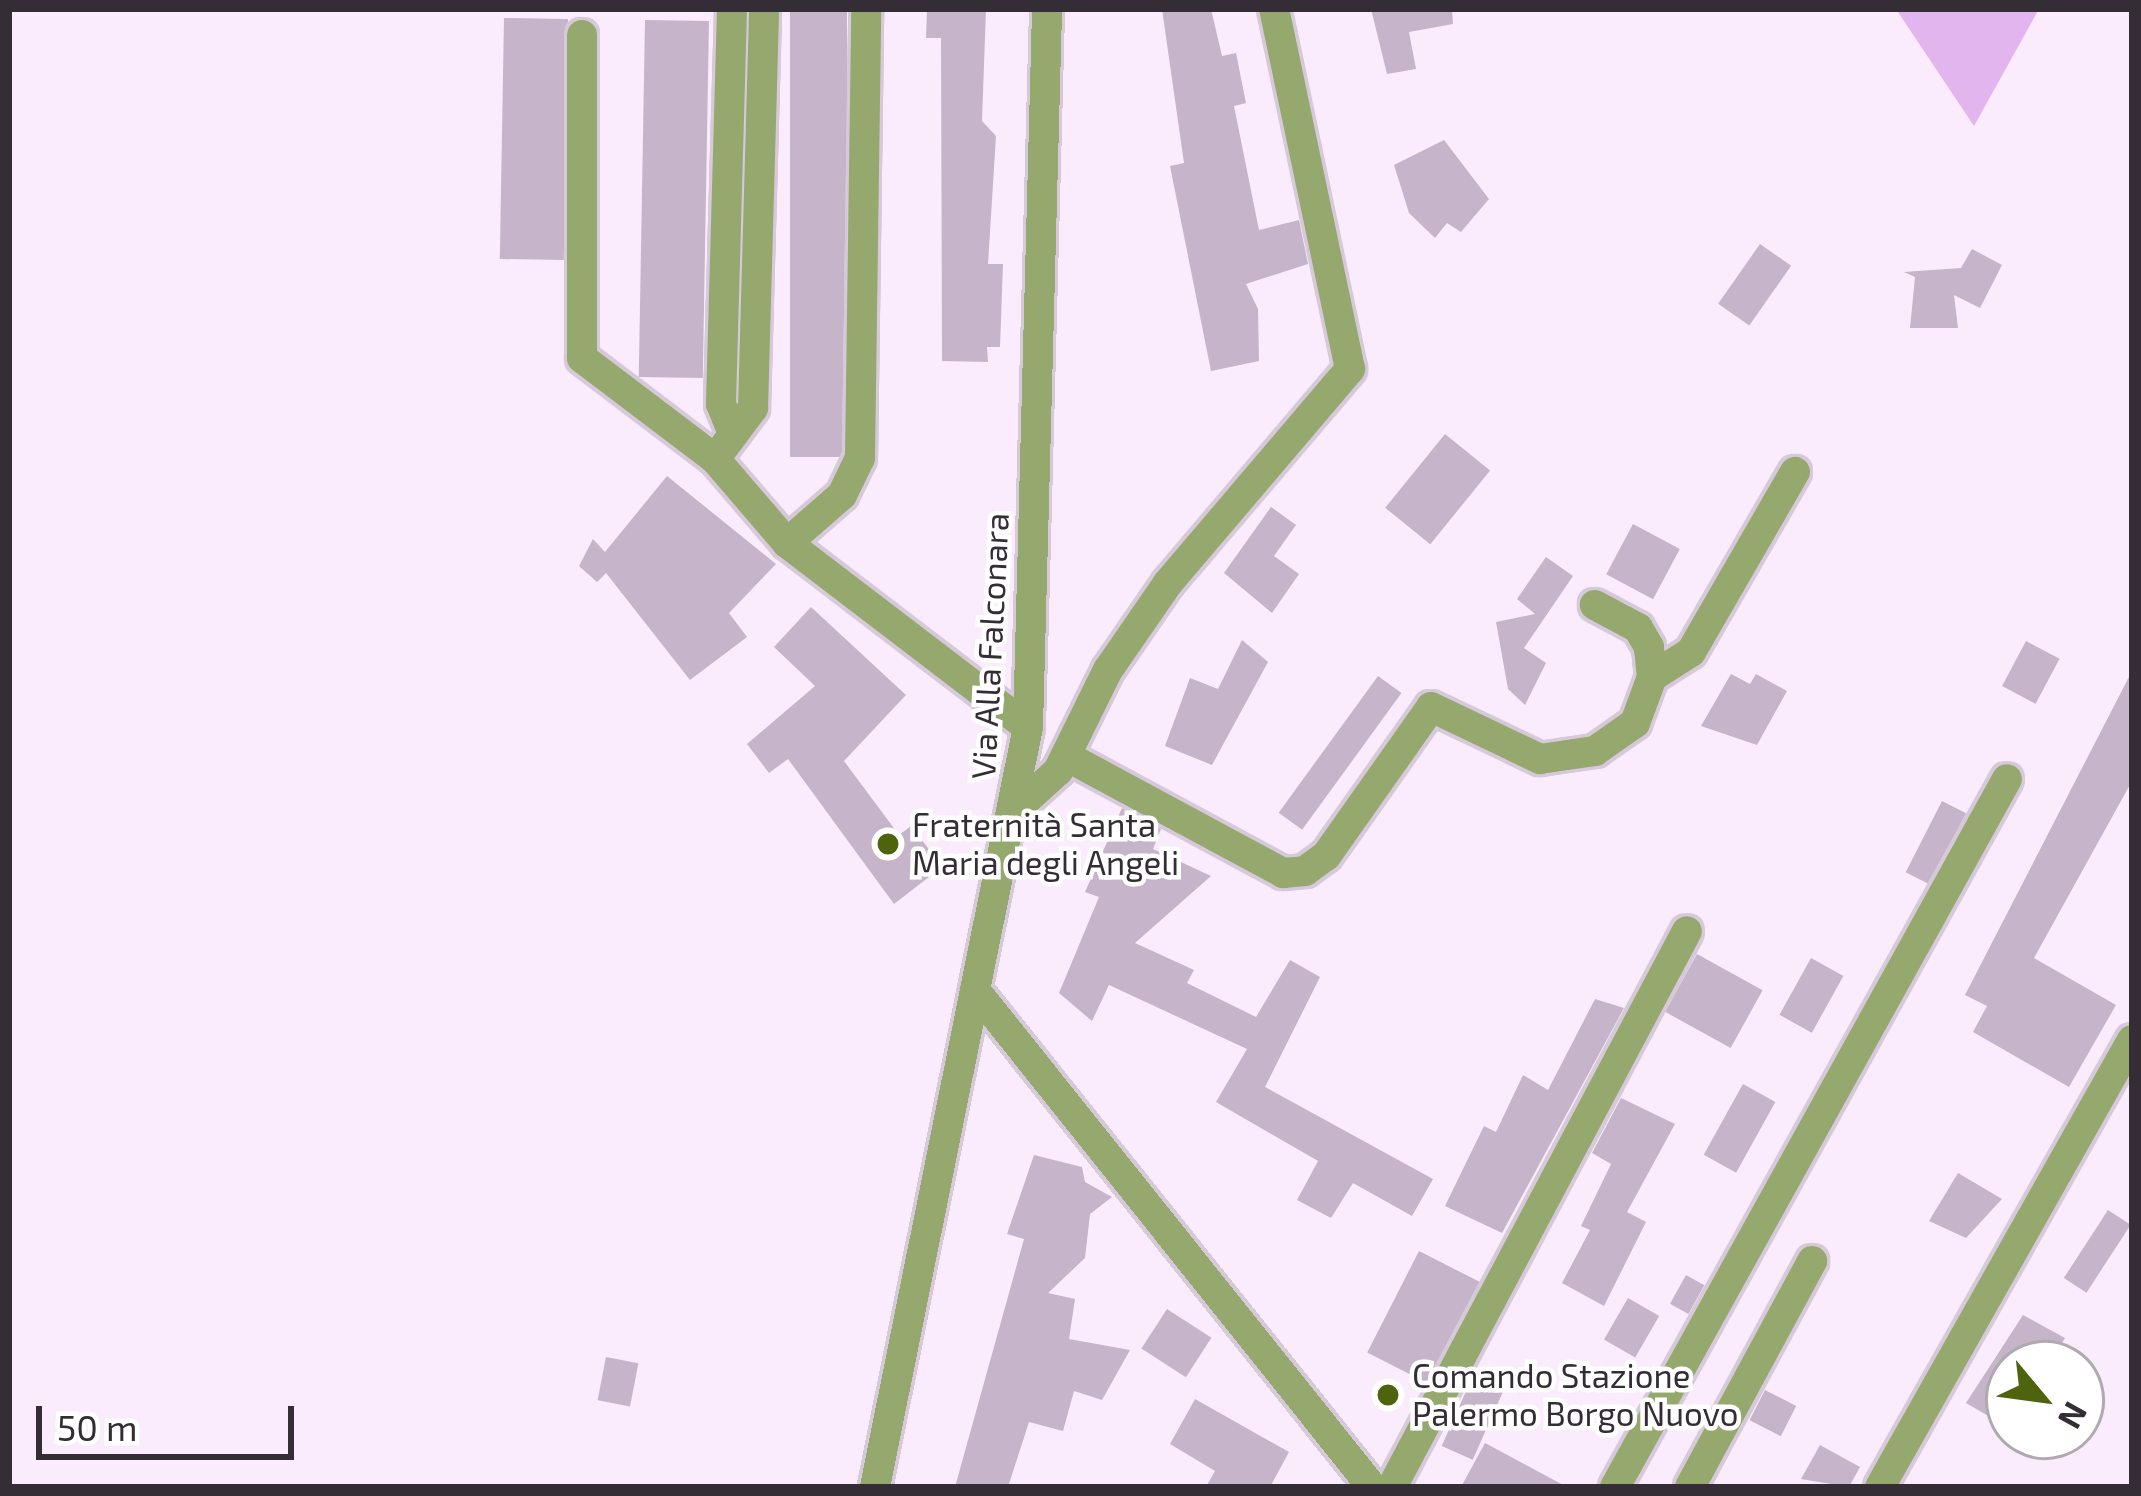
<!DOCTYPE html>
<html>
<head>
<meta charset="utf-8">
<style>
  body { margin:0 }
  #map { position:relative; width:2141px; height:1496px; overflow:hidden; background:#faebfd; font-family:"Exo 2",sans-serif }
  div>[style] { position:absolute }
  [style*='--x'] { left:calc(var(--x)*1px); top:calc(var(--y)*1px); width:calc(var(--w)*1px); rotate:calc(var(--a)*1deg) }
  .green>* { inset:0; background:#e2b5ee }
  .building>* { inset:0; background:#c6b5ca; transform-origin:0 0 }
  .roads { filter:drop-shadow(3px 0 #d6c9d9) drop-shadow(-3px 0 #d6c9d9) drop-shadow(0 3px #d6c9d9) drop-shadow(0 -3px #d6c9d9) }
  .minor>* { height:30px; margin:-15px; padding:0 15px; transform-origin:15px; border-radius:15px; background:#95a86e }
  .tertiary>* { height:30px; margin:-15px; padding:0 15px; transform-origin:15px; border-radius:15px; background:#95a86e }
  .dots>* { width:33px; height:33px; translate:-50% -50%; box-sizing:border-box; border:6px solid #fff; border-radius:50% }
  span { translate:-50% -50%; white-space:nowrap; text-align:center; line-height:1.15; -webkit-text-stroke:9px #fff; paint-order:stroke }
  .street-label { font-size:33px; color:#342d35 }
  .poi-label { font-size:33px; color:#342d35 }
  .left { translate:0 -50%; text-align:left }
  .frame { position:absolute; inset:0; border:12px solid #342d35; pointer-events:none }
  .north { position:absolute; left:1985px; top:1340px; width:120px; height:120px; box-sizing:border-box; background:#fff; border:3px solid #aeabae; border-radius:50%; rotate:119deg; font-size:33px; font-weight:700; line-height:48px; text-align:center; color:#342d35 }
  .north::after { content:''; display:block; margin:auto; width:42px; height:54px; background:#4e630e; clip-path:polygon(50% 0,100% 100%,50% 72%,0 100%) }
  .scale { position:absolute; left:36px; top:1406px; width:258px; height:54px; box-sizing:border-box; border:6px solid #342d35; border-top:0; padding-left:15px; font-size:36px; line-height:42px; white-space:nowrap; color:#342d35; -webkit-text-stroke:9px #fff; paint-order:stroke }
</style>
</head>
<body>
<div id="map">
  <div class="green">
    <div style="clip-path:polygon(1896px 9px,2039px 9px,1974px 126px)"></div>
  </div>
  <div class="building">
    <div style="left:790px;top:9px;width:57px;height:448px"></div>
    <div style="clip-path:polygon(927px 9px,986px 9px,982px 121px,996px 136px,988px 264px,1003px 264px,1000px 347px,987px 347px,988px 362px,942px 361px,941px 38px,926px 38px)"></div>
    <div style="clip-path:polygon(1162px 9px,1211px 9px,1222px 56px,1236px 53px,1246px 103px,1234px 106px,1259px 230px,1299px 220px,1308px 264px,1246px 284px,1258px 309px,1259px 361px,1211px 371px,1170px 166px,1184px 163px)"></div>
    <div style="clip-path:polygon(1371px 9px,1452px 9px,1453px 24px,1409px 32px,1416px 69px,1387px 74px)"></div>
    <div style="left:504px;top:18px;width:64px;height:241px;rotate:1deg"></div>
    <div style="left:645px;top:20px;width:64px;height:357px;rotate:1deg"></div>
    <div style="clip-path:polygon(1444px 140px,1489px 199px,1461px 232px,1447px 223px,1435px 238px,1409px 213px,1394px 165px)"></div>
    <div style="left:1760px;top:244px;width:38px;height:73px;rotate:35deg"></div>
    <div style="clip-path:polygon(1972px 249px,2002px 265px,1980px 308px,1954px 295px,1958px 328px,1910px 328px,1915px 277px,1904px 272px,1961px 268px)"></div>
    <div style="left:1445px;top:434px;width:58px;height:95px;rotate:39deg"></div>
    <div style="clip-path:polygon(667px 476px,776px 564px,729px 613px,747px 637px,690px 680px,606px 573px,597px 582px,579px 566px,593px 539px,605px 552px)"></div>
    <div style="clip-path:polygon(1271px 507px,1296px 525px,1274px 556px,1299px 574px,1272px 613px,1224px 573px)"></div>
    <div style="left:1633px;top:524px;width:53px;height:57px;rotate:28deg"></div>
    <div style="clip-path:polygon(1546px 557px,1573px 576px,1524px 648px,1546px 663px,1525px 705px,1508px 689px,1496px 622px,1535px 614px,1517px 599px)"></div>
    <div style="clip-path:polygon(811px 607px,906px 695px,844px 761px,899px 835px,911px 826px,931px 852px,918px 862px,929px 877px,894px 904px,788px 759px,769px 773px,747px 744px,815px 686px,774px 647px)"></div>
    <div style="clip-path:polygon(1242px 640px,1268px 662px,1212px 765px,1165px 746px,1190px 678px,1218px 689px)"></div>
    <div style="left:2026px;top:641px;width:38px;height:51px;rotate:28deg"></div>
    <div style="clip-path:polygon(2132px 671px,2132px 781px,2034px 958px,2116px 1005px,2069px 1087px,1973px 1032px,1987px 1006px,1965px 995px)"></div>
    <div style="clip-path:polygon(1731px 674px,1750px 684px,1756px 674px,1787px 691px,1757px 745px,1701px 726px)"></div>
    <div style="left:1378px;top:676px;width:29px;height:169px;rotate:36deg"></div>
    <div style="left:1942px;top:801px;width:27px;height:80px;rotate:27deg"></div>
    <div style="clip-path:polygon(1122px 808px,1161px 829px,1153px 849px,1211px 876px,1135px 943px,1194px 970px,1187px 983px,1256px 1017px,1290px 960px,1320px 977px,1265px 1087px,1433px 1179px,1412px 1216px,1353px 1183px,1331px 1218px,1297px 1200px,1318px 1161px,1216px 1102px,1247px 1049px,1109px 985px,1092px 1021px,1059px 993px,1099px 897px,1085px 892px)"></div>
    <div style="left:1697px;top:954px;width:75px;height:66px;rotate:29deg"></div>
    <div style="left:1811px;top:958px;width:37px;height:65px;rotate:29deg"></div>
    <div style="clip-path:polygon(1595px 999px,1624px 1008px,1502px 1233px,1445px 1206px,1484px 1126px,1496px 1132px,1523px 1075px,1548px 1090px)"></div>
    <div style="left:1743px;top:1084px;width:37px;height:81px;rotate:29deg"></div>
    <div style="clip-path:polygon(1621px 1098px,1675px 1124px,1627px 1212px,1646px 1222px,1604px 1306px,1562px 1283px,1590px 1230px,1581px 1226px,1611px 1164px,1592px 1153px)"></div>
    <div style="clip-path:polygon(1034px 1155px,1082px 1167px,1085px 1182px,1112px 1197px,1090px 1214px,1085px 1258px,1048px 1293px,1075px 1299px,1069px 1339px,1130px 1350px,1102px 1400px,1074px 1391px,1063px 1431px,1029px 1422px,1008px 1487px,955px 1487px,1024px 1239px,1007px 1234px)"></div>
    <div style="clip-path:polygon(1958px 1173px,2002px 1199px,1966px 1238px,1929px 1221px)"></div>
    <div style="left:2108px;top:1210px;width:27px;height:81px;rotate:33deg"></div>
    <div style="left:1419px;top:1251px;width:68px;height:114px;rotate:27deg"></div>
    <div style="left:1686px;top:1275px;width:21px;height:33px;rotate:29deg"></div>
    <div style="left:1628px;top:1298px;width:36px;height:48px;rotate:30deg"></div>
    <div style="left:1167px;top:1309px;width:53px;height:47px;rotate:33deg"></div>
    <div style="clip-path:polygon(2023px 1315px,2065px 1338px,2055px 1355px,2074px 1364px,2009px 1364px,2009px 1428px,1966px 1403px)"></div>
    <div style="left:606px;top:1357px;width:33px;height:44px;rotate:11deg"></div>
    <div style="left:1475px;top:1371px;width:34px;height:82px;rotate:24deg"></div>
    <div style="left:1765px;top:1390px;width:35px;height:34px;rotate:27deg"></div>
    <div style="clip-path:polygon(1195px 1399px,1289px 1452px,1270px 1487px,1206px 1487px,1215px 1471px,1170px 1444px)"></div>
    <div style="clip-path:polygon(1485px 1443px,1567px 1487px,1461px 1487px)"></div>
    <div style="clip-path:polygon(1820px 1445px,1860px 1467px,1849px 1487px,1801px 1479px)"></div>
  </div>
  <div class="roads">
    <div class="minor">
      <div style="--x:732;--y:9;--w:395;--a:91.6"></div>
      <div style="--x:721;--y:404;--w:32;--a:68"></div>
      <div style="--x:582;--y:35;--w:323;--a:90"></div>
      <div style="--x:582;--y:358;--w:167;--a:37.2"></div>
      <div style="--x:715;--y:459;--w:111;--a:49.4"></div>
      <div style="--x:787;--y:543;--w:303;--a:37.4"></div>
      <div style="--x:715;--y:459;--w:64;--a:-53.3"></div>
      <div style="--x:753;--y:408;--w:399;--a:-88.4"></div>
      <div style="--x:787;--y:543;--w:73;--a:-41.1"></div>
      <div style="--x:842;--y:495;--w:41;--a:-64.1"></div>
      <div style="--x:860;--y:458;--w:449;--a:-89.2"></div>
      <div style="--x:1652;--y:677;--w:46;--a:-32.7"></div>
      <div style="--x:1691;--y:652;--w:208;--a:-60"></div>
      <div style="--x:1066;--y:756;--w:247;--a:28.3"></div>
      <div style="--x:1283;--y:873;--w:22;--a:-5"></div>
      <div style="--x:1305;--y:871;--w:26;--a:-36"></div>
      <div style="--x:1326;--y:856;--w:182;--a:-54.8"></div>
      <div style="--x:1431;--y:707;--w:121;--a:25.5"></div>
      <div style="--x:1540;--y:759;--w:56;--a:-8.3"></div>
      <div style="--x:1595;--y:751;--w:49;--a:-35"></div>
      <div style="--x:1635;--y:723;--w:49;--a:-69.7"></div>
      <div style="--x:1652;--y:677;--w:30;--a:-96"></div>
      <div style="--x:1649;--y:647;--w:22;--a:-120"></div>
      <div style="--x:1638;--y:628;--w:49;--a:-151.9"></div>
      <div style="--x:1018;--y:807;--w:54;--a:-42"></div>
      <div style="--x:1058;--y:771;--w:113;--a:-63.7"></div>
      <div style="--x:1108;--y:670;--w:106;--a:-55.4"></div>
      <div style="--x:1168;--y:583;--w:281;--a:-49.6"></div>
      <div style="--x:1350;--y:369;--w:368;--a:-101.9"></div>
      <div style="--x:975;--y:990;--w:636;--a:51.38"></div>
      <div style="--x:1392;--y:1487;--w:629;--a:-62.05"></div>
      <div style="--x:1615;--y:1487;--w:809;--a:-61.03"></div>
      <div style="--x:1690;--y:1487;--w:257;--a:-61.6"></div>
      <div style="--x:1880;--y:1487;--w:513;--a:-60.59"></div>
    </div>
    <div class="tertiary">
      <div style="--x:875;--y:1487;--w:775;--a:-78.62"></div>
      <div style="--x:1028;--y:727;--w:718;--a:-88.48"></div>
    </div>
  </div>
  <div class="dots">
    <div style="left:888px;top:844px;background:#4e630e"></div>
    <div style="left:1388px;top:1395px;background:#4e630e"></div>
  </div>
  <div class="street-label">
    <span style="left:990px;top:646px;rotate:-87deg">Via Alla Falconara</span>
  </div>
  <div class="poi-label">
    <span class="left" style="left:912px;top:844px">Fraternità Santa<br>Maria degli Angeli</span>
    <span class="left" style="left:1412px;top:1395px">Comando Stazione<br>Palermo Borgo Nuovo</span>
  </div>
  <div class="frame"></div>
  <div class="north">N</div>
  <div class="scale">50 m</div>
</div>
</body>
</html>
